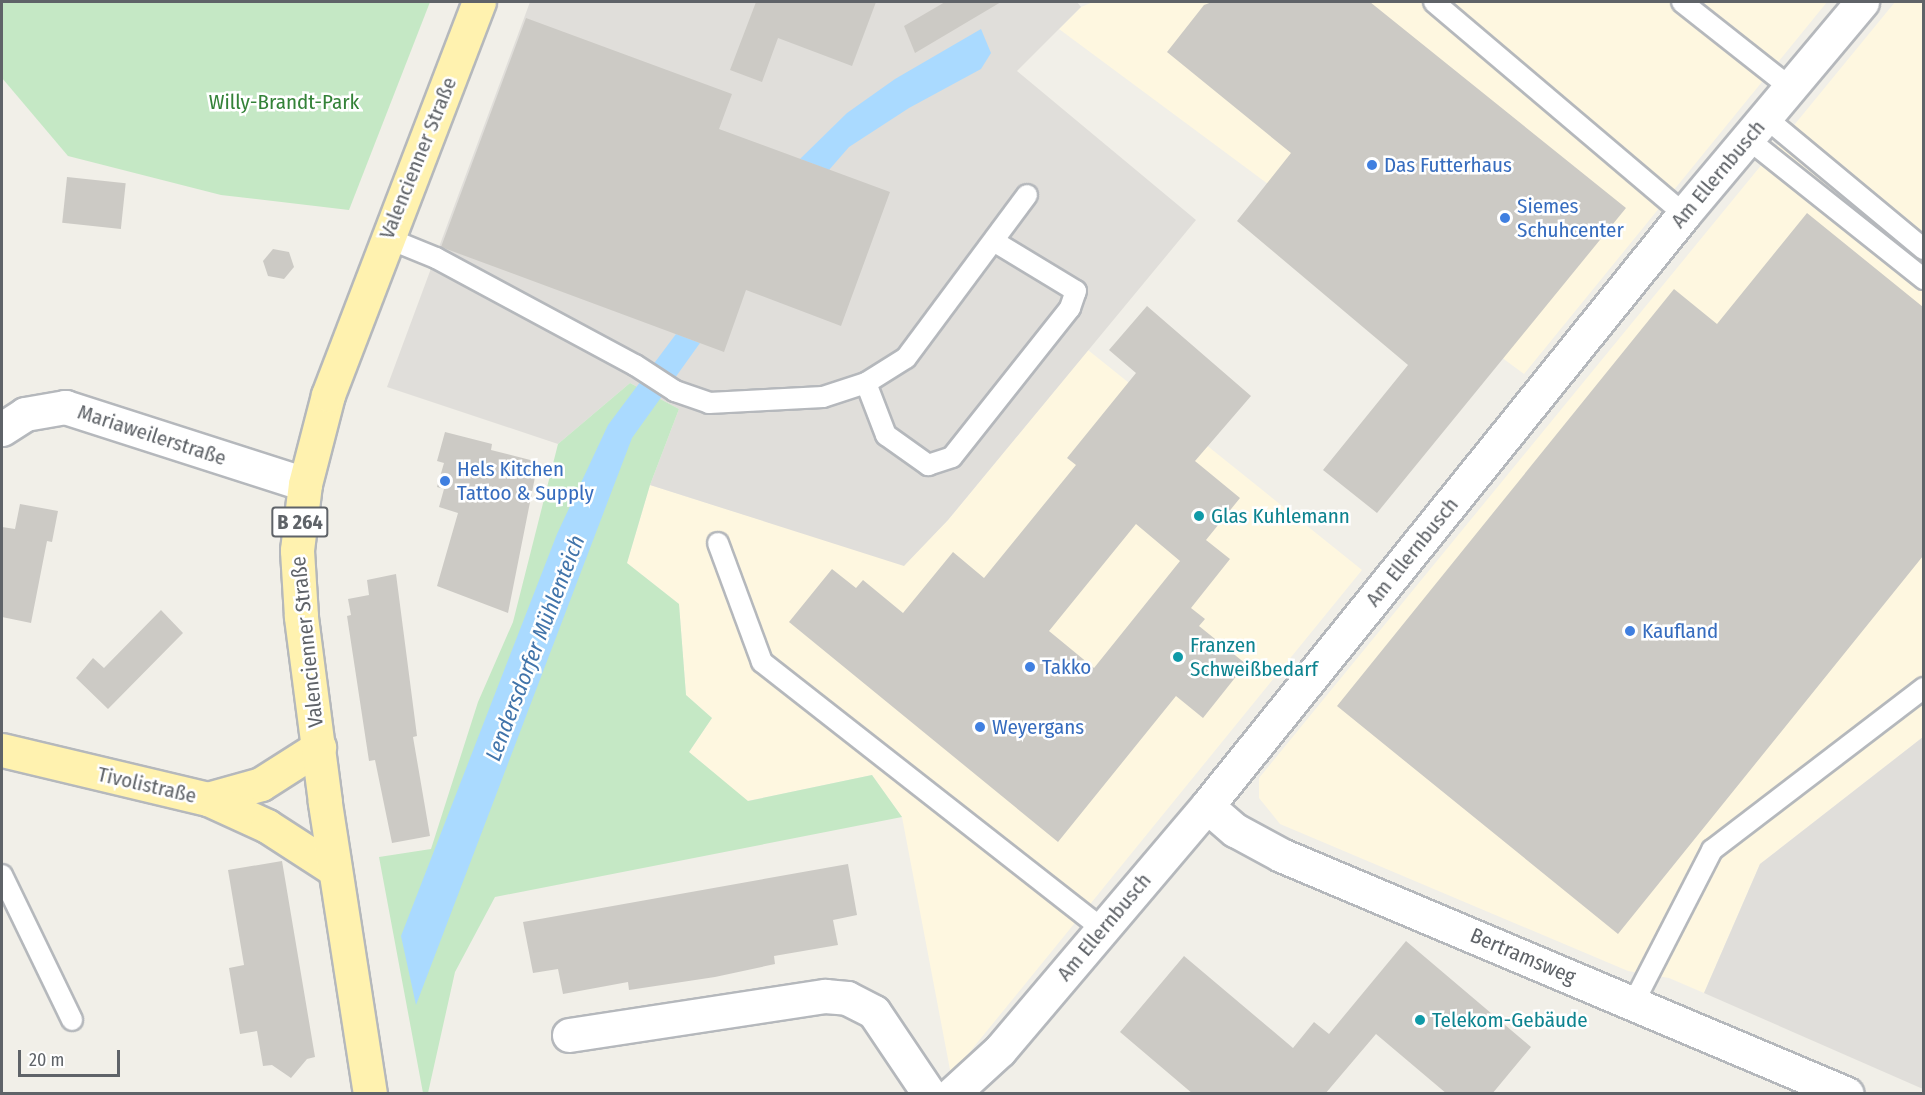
<!DOCTYPE html>
<html>
<head>
<meta charset="utf-8">
<style>
  body { margin:0 }
  #map { position:relative; width:1925px; height:1095px; overflow:hidden; background:#f1efe8; font-family:"Fira Sans Condensed",sans-serif }
  div>[style] { position:absolute }
  [style*='--x'] { left:calc(var(--x)*1px); top:calc(var(--y)*1px); width:calc(var(--w)*1px); rotate:calc(var(--a)*1deg) }
  .commercial>* { inset:0; background:#fef7e0 }
  .industrial>* { inset:0; background:#e0deda }
  .green>* { inset:0; background:#c5e8c5 }
  .water>* { inset:0; background:#aadaff }
  .building>* { inset:0; background:#cccac5; transform-origin:0 0 }
  .roads { filter:drop-shadow(2px 0 #b5b8bc) drop-shadow(-2px 0 #b5b8bc) drop-shadow(0 2px #b5b8bc) drop-shadow(0 -2px #b5b8bc) }
  .lane>* { height:20px; margin:-10px; padding:0 10px; transform-origin:10px; border-radius:10px; background:#fff }
  .street>* { height:33px; margin:-16.5px; padding:0 16.5px; transform-origin:16.5px; border-radius:16.5px; background:#fff }
  .primary>* { height:33px; margin:-16.5px; padding:0 16.5px; transform-origin:16.5px; border-radius:16.5px; background:#fff2af }
  .dots>* { width:16px; height:16px; translate:-50% -50%; box-sizing:border-box; border:3px solid #fff; border-radius:50% }
  span { translate:-50% -50%; white-space:nowrap; text-align:center; line-height:1.15; -webkit-text-stroke:5px #fff; paint-order:stroke }
  .shield-label span { padding:2px 4px; background:#fff; border:2px solid; border-radius:4px; -webkit-text-stroke-width:0 }
  .shield-label { font-size:20px; color:#5f6368; font-weight:700 }
  .park-label { font-size:21px; color:#348238 }
  .street-label { font-size:21px; color:#5f6368 }
  .shop-label { font-size:21px; color:#366cbe }
  .left { translate:0 -50%; text-align:left }
  .culture-label { font-size:21px; color:#0d838f }
  .water-label { font-size:22px; color:#4174aa; font-style:italic }
  .frame { position:absolute; inset:0; border:3px solid #5f6368; pointer-events:none }
  .scale { position:absolute; left:18px; top:1050px; width:102px; height:27px; box-sizing:border-box; border:3px solid #5f6368; border-top:0; padding-left:8px; font-size:18px; line-height:21px; white-space:nowrap; color:#5f6368; -webkit-text-stroke:4px #fff; paint-order:stroke }
</style>
</head>
<body>
<div id="map">
  <div class="commercial">
    <div style="clip-path:polygon(1093px 2px,1827px 2px,1524px 374px,1059px 29px,1081px 7px)"></div>
    <div style="clip-path:polygon(1895px 2px,1923px 2px,1923px 737px,1760px 864px,1704px 993px,1669px 978px,1628px 971px,1280px 824px,1259px 798px,1259px 778px)"></div>
    <div style="clip-path:polygon(1088px 350px,1362px 570px,951px 1075px,902px 817px,872px 775px,747px 801px,689px 752px,712px 718px,686px 695px,679px 604px,627px 563px,650px 485px,904px 565px,948px 520px)"></div>
  </div>
  <div class="industrial">
    <div style="clip-path:polygon(530px 2px,1077px 2px,1081px 7px,1017px 71px,1196px 220px,948px 520px,904px 566px,650px 485px,679px 409px,630px 383px,558px 444px,387px 387px)"></div>
    <div style="clip-path:polygon(1923px 737px,1923px 1089px,1704px 993px,1760px 864px)"></div>
  </div>
  <div class="green">
    <div style="clip-path:polygon(2px 2px,430px 2px,349px 210px,221px 195px,68px 156px,2px 78px)"></div>
    <div style="clip-path:polygon(630px 383px,679px 409px,650px 485px,627px 563px,679px 604px,686px 695px,712px 718px,689px 752px,748px 801px,872px 775px,902px 817px,495px 897px,455px 972px,428px 1093px,423px 1093px,379px 857px,431px 849px,478px 702px,513px 622px,558px 444px)"></div>
  </div>
  <div class="water">
    <div style="clip-path:polygon(981px 29px,991px 53px,981px 69px,909px 108px,849px 147px,829px 170px,800px 159px,847px 113px,895px 79px)"></div>
    <div style="clip-path:polygon(676px 334px,700px 343px,632px 438px,416px 1005px,401px 936px,557px 534px,608px 425px)"></div>
  </div>
  <div class="building">
    <div style="clip-path:polygon(756px 2px,876px 2px,852px 66px,778px 38px,762px 82px,730px 70px)"></div>
    <div style="clip-path:polygon(945px 2px,1001px 2px,915px 53px,904px 26px)"></div>
    <div style="clip-path:polygon(1212px 2px,1370px 2px,1626px 208px,1377px 513px,1323px 470px,1408px 365px,1237px 221px,1291px 153px,1167px 52px,1204px 5px)"></div>
    <div style="clip-path:polygon(526px 18px,732px 94px,719px 129px,890px 192px,841px 326px,746px 290px,724px 352px,441px 247px)"></div>
    <div style="left:67px;top:177px;width:59px;height:46px;rotate:6deg"></div>
    <div style="clip-path:polygon(1807px 213px,1923px 307px,1923px 556px,1618px 934px,1337px 706px,1674px 289px,1717px 324px)"></div>
    <div style="clip-path:polygon(273px 249px,289px 252px,294px 267px,284px 279px,268px 276px,263px 261px)"></div>
    <div style="clip-path:polygon(evenodd,1147px 306px,1251px 396px,1195px 461px,1240px 498px,1206px 540px,1230px 559px,1191px 608px,1205px 619px,1199px 626px,1246px 664px,1203px 718px,1176px 696px,1058px 842px,789px 622px,832px 569px,856px 588px,863px 580px,903px 613px,953px 552px,984px 578px,1076px 465px,1067px 458px,1136px 373px,1109px 350px,1147px 306px,1136px 524px,1180px 561px,1094px 668px,1049px 631px,1136px 524px)"></div>
    <div style="clip-path:polygon(445px 432px,492px 444px,491px 450px,538px 462px,508px 613px,437px 586px,458px 513px,439px 507px,444px 489px,437px 487px,444px 463px,437px 461px)"></div>
    <div style="clip-path:polygon(20px 504px,58px 511px,52px 542px,47px 541px,31px 623px,2px 617px,2px 527px,15px 529px)"></div>
    <div style="clip-path:polygon(396px 574px,417px 736px,413px 737px,430px 836px,392px 843px,375px 760px,369px 761px,347px 616px,351px 615px,348px 599px,369px 595px,367px 580px)"></div>
    <div style="clip-path:polygon(161px 610px,183px 633px,108px 709px,76px 678px,93px 658px,104px 668px)"></div>
    <div style="clip-path:polygon(282px 861px,315px 1057px,307px 1059px,291px 1078px,272px 1065px,263px 1066px,257px 1031px,240px 1034px,229px 968px,244px 965px,228px 870px)"></div>
    <div style="clip-path:polygon(848px 864px,857px 915px,833px 920px,838px 945px,774px 956px,775px 964px,715px 977px,629px 990px,628px 982px,563px 994px,558px 969px,533px 973px,523px 922px)"></div>
    <div style="clip-path:polygon(1406px 941px,1531px 1047px,1492px 1094px,1447px 1094px,1376px 1034px,1325px 1094px,1193px 1094px,1120px 1032px,1184px 956px,1293px 1048px,1314px 1022px,1329px 1034px)"></div>
  </div>
  <div class="roads">
    <div class="lane">
      <div style="--x:1434;--y:2;--w:328;--a:40.3"></div>
      <div style="--x:1682;--y:2;--w:139;--a:38.3"></div>
      <div style="--x:1766;--y:118;--w:205;--a:39.7"></div>
      <div style="--x:1748;--y:139;--w:225;--a:38.5"></div>
      <div style="--x:387;--y:238;--w:53;--a:22.2"></div>
      <div style="--x:436;--y:258;--w:226;--a:28.3"></div>
      <div style="--x:635;--y:365;--w:48;--a:33"></div>
      <div style="--x:675;--y:391;--w:36;--a:19"></div>
      <div style="--x:709;--y:403;--w:114;--a:-3"></div>
      <div style="--x:823;--y:397;--w:45;--a:-18"></div>
      <div style="--x:866;--y:383;--w:47;--a:-32"></div>
      <div style="--x:906;--y:358;--w:203;--a:-53.4"></div>
      <div style="--x:866;--y:383;--w:56;--a:69"></div>
      <div style="--x:886;--y:435;--w:52;--a:35.5"></div>
      <div style="--x:928;--y:465;--w:25;--a:-18"></div>
      <div style="--x:952;--y:457;--w:190;--a:-51.6"></div>
      <div style="--x:1070;--y:308;--w:18;--a:-71"></div>
      <div style="--x:1076;--y:291;--w:95;--a:-148.8"></div>
      <div style="--x:718;--y:543;--w:127;--a:69.7"></div>
      <div style="--x:762;--y:662;--w:433;--a:38.1"></div>
      <div style="--x:2;--y:875;--w:161;--a:64.2"></div>
      <div style="--x:1634;--y:1002;--w:171;--a:-62.8"></div>
      <div style="--x:1712;--y:850;--w:267;--a:-37.4"></div>
    </div>
    <div class="street">
      <div style="--x:2;--y:429;--w:27;--a:-33"></div>
      <div style="--x:25;--y:414;--w:41;--a:-9.9"></div>
      <div style="--x:65;--y:407;--w:252;--a:17.8"></div>
      <div style="--x:1207;--y:806;--w:37;--a:41"></div>
      <div style="--x:1235;--y:830;--w:52;--a:28.5"></div>
      <div style="--x:1281;--y:855;--w:614;--a:22.89"></div>
      <div style="--x:569;--y:1035;--w:259;--a:-8.7"></div>
      <div style="--x:825;--y:996;--w:22;--a:5"></div>
      <div style="--x:847;--y:998;--w:30;--a:27"></div>
      <div style="--x:874;--y:1012;--w:99;--a:56.1"></div>
      <div style="--x:952;--y:1094;--w:65;--a:-42.5"></div>
      <div style="--x:1000;--y:1050;--w:320;--a:-49.7"></div>
      <div style="--x:1207;--y:806;--w:760;--a:-51.14"></div>
      <div style="--x:1684;--y:214;--w:277;--a:-50"></div>
    </div>
    <div class="primary">
      <div style="--x:2;--y:750;--w:212;--a:13.4"></div>
      <div style="--x:208;--y:799;--w:55;--a:-15.8"></div>
      <div style="--x:261;--y:784;--w:69;--a:-32.5"></div>
      <div style="--x:208;--y:799;--w:65;--a:24.6"></div>
      <div style="--x:267;--y:826;--w:81;--a:32.9"></div>
      <div style="--x:370;--y:1094;--w:295;--a:-98.8"></div>
      <div style="--x:325;--y:802;--w:188;--a:-97.4"></div>
      <div style="--x:301;--y:616;--w:66;--a:-93.5"></div>
      <div style="--x:297;--y:550;--w:66;--a:-83.1"></div>
      <div style="--x:305;--y:484;--w:92;--a:-75.5"></div>
      <div style="--x:328;--y:395;--w:421;--a:-69"></div>
    </div>
  </div>
  <div class="dots">
    <div style="left:1372px;top:165px;background:#3f7fe0"></div>
    <div style="left:1505px;top:218px;background:#3f7fe0"></div>
    <div style="left:445px;top:481px;background:#3f7fe0"></div>
    <div style="left:1199px;top:516px;background:#0f9aa8"></div>
    <div style="left:1630px;top:631px;background:#3f7fe0"></div>
    <div style="left:1178px;top:657px;background:#0f9aa8"></div>
    <div style="left:1030px;top:667px;background:#3f7fe0"></div>
    <div style="left:980px;top:727px;background:#3f7fe0"></div>
    <div style="left:1420px;top:1020px;background:#0f9aa8"></div>
  </div>
  <div class="shield-label">
    <span style="left:300px;top:522px">B 264</span>
  </div>
  <div class="park-label">
    <span style="left:284px;top:102px">Willy-Brandt-Park</span>
  </div>
  <div class="street-label">
    <span style="left:418px;top:158px;rotate:-68deg">Valencienner Straße</span>
    <span style="left:1718px;top:174px;rotate:-50deg">Am Ellernbusch</span>
    <span style="left:152px;top:435px;rotate:18deg">Mariaweilerstraße</span>
    <span style="left:1412px;top:552px;rotate:-51deg">Am Ellernbusch</span>
    <span style="left:307px;top:642px;rotate:-96deg">Valencienner Straße</span>
    <span style="left:147px;top:785px;rotate:13deg">Tivolistraße</span>
    <span style="left:1104px;top:927px;rotate:-50deg">Am Ellernbusch</span>
    <span style="left:1523px;top:956px;rotate:23deg">Bertramsweg</span>
  </div>
  <div class="shop-label">
    <span class="left" style="left:1384px;top:165px">Das Futterhaus</span>
    <span class="left" style="left:1517px;top:218px">Siemes<br>Schuhcenter</span>
    <span class="left" style="left:457px;top:481px">Hels Kitchen<br>Tattoo &amp; Supply</span>
    <span class="left" style="left:1642px;top:631px">Kaufland</span>
    <span class="left" style="left:1042px;top:667px">Takko</span>
    <span class="left" style="left:992px;top:727px">Weyergans</span>
  </div>
  <div class="culture-label">
    <span class="left" style="left:1211px;top:516px">Glas Kuhlemann</span>
    <span class="left" style="left:1190px;top:657px">Franzen<br>Schweißbedarf</span>
    <span class="left" style="left:1432px;top:1020px">Telekom-Gebäude</span>
  </div>
  <div class="water-label">
    <span style="left:535px;top:648px;rotate:-69deg">Lendersdorfer Mühlenteich</span>
  </div>
  <div class="frame"></div>
  <div class="scale">20 m</div>
</div>
</body>
</html>
